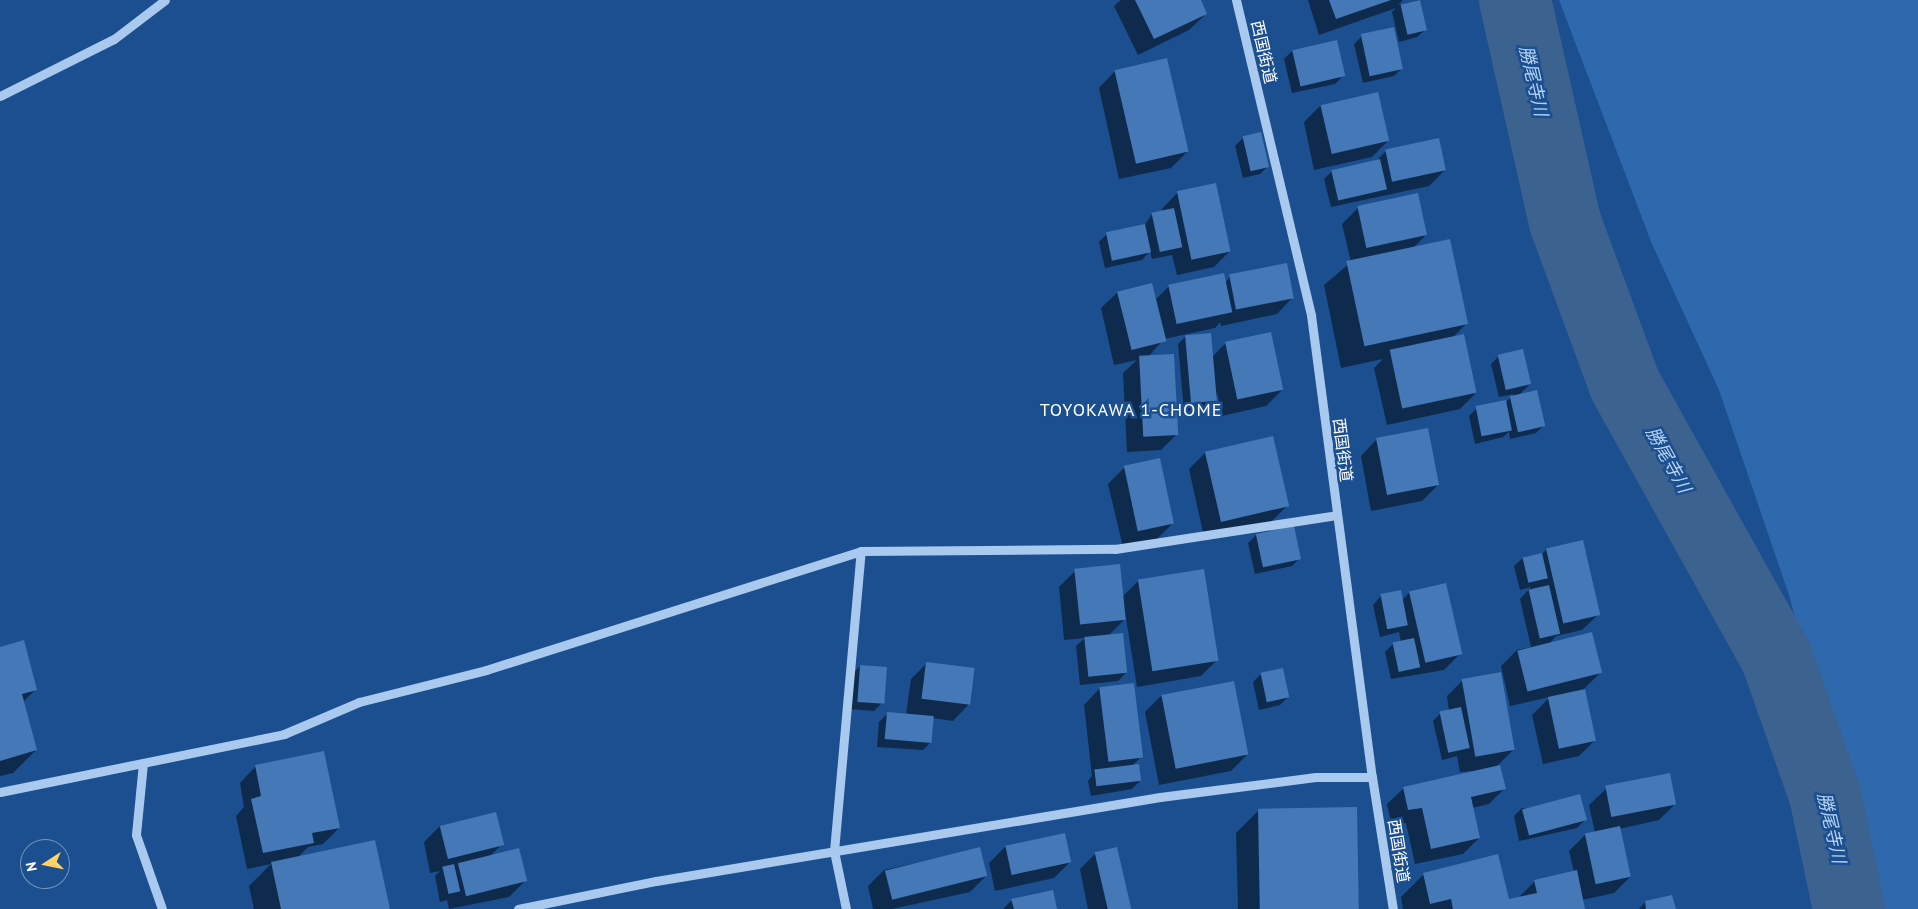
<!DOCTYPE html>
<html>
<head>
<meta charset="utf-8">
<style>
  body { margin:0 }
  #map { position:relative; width:1918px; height:909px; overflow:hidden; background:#1b4f8f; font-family:"PT Sans","Noto Sans JP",sans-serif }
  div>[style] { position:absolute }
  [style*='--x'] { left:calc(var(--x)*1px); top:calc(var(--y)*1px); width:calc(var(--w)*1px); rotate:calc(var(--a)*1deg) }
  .green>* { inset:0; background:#2e69ad }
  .shadow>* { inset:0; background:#0007 }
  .river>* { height:72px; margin:-36px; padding:0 36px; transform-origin:36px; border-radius:36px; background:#3c6290 }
  .building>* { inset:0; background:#4478b7; transform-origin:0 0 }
  .minor>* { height:9px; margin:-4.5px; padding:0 4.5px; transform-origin:4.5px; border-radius:4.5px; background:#a9c9ee }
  span { translate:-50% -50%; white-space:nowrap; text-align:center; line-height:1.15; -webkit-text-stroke:5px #1b4f8f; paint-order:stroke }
  .street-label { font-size:16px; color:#fff }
  .water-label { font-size:18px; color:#b5d3f5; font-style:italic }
  .neighbourhood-label { font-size:18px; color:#fff; letter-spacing:1px }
  .north { position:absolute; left:20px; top:839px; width:50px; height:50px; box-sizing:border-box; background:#1b4f8f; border:1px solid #7695bc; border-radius:50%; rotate:259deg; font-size:14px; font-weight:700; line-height:20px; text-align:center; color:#fff }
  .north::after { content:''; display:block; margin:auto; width:18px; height:22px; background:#ffd166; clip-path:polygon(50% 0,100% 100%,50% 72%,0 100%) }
</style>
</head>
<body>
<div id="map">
  <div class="green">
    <div style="clip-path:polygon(1559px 0,1918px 0,1918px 909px,1871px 909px,1789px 595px,1719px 390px,1652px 244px)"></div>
  </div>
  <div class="shadow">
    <div style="clip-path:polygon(1121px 0,1199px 0,1206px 14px,1189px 30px,1138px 55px,1114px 6px)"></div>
    <div style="clip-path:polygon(1308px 0,1403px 0,1398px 5px,1419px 0,1426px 29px,1417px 37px,1399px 42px,1392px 12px,1396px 8px,1319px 35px)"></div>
    <div style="clip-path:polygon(1362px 36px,1402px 68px,1394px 76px,1363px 83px,1354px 44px)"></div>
    <div style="clip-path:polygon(1292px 51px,1343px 76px,1335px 84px,1292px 93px,1284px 59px)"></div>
    <div style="clip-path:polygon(1115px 71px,1187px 152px,1171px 168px,1119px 179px,1099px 88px)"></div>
    <div style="clip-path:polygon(1377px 94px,1388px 141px,1372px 157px,1314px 170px,1304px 122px,1320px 106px)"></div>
    <div style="clip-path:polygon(1243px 138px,1268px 166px,1260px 174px,1243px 178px,1235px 146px)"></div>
    <div style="clip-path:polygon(1386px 151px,1445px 170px,1429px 186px,1331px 207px,1324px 179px,1332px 171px,1376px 161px)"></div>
    <div style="clip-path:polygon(1178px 192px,1230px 251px,1214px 267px,1177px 275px,1172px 255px,1152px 259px,1150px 251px,1142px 260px,1105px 268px,1099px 242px,1107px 234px,1145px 225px,1152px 214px,1163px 212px,1162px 209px)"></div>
    <div style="clip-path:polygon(1358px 208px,1426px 235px,1412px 249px,1466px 324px,1452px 338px,1476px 393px,1460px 409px,1387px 425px,1374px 368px,1383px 359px,1341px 368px,1324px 285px,1351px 262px,1342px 224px)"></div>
    <div style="clip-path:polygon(1230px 277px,1293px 297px,1277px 314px,1221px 326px,1220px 322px,1215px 328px,1164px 339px,1149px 356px,1177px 434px,1161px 450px,1127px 452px,1123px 373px,1137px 360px,1114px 365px,1101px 308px,1118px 292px,1155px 300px,1168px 287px,1225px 283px)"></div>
    <div style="clip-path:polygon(1187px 335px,1212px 357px,1226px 343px,1282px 390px,1266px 406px,1222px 416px,1217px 392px,1216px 401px,1208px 409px,1184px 411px,1178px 344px)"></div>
    <div style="clip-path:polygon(1499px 356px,1530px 384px,1519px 395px,1544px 425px,1536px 433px,1510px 439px,1509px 432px,1503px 437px,1475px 444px,1469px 416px,1477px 408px,1505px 403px,1514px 394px,1499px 397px,1491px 364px)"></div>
    <div style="clip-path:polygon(1377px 439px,1438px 485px,1422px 501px,1371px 511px,1361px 456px)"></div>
    <div style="clip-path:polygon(1205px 453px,1288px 505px,1271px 522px,1204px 537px,1189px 469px)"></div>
    <div style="clip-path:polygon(1124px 468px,1173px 523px,1157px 539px,1123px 547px,1108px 484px)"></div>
    <div style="clip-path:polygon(1293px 527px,1300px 558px,1292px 566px,1255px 574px,1248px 543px,1256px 535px)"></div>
    <div style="clip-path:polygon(1547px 549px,1599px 614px,1582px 630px,1556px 636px,1550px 643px,1600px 673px,1584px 689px,1595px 740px,1579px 756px,1543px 764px,1532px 715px,1550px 697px,1510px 706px,1501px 666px,1517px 650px,1531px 647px,1520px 599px,1531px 587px,1520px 590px,1514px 566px,1523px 558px,1542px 554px)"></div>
    <div style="clip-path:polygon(1075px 571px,1123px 596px,1138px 581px,1217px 660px,1201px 676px,1137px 687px,1126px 618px,1109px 635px,1126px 673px,1118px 681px,1080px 685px,1076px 646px,1085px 638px,1064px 640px,1059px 587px)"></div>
    <div style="clip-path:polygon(1410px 592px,1460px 654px,1444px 670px,1391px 679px,1385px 652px,1393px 644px,1401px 642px,1399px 632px,1380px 637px,1373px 605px,1381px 596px,1402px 600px)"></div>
    <div style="clip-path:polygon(0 648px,36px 689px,23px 702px,36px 750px,13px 773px,0 776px)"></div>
    <div style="clip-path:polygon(927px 663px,969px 704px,953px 721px,932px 718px,931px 742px,923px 750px,877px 747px,879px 722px,887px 714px,906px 715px,911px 679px)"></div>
    <div style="clip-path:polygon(860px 666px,882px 703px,874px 711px,849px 709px,852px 675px)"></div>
    <div style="clip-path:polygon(1261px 674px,1288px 697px,1280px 705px,1259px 710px,1253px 682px)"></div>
    <div style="clip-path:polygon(1463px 680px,1514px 749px,1496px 767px,1505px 788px,1489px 804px,1472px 808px,1479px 838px,1463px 854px,1415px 864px,1406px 823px,1392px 826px,1387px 804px,1404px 788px,1484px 770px,1460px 772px,1457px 756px,1442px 760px,1433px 721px,1441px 713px,1449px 711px,1447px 696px)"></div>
    <div style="clip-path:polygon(1100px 688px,1142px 756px,1132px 766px,1140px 781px,1132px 789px,1091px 796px,1088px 781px,1092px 776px,1084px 705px)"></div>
    <div style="clip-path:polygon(1161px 696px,1247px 755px,1231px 771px,1159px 785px,1145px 712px)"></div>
    <div style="clip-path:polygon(256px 766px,339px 828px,323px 844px,308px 847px,297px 858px,389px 909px,254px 909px,249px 886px,271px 864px,247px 869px,236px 816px,244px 807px,240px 783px)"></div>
    <div style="clip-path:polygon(1606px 789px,1675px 804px,1659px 820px,1619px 829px,1630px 877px,1614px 893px,1582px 900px,1584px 909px,1403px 909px,1401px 897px,1424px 874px,1508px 901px,1517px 899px,1535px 881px,1574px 872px,1569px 851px,1585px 835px,1595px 833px,1589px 805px)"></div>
    <div style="clip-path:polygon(1522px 808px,1585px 820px,1577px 828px,1519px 841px,1514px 816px)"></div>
    <div style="clip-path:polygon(1259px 810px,1358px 909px,1238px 909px,1236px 833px)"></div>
    <div style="clip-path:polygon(440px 826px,502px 844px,490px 856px,525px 881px,509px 897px,449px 909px,447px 900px,440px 902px,435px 876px,440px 871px,430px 873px,424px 842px)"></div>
    <div style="clip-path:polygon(1064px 834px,1070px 862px,1054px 878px,995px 891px,989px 863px,1005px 847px)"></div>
    <div style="clip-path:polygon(979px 849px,986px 876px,970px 892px,892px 909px,873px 909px,868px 886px,884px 870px)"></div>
    <div style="clip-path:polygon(1096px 853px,1130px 909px,1088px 909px,1080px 869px)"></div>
    <div style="clip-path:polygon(1012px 900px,1056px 909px,1003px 909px)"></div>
    <div style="clip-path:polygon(1645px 902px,1674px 909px,1639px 909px)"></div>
  </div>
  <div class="river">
    <div style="--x:1515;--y:0;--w:228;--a:77.3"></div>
    <div style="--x:1565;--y:222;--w:174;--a:69.8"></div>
    <div style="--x:1625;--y:385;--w:310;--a:60.9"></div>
    <div style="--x:1776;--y:656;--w:147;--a:70.6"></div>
    <div style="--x:1825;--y:795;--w:116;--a:78.1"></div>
  </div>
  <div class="building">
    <div style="clip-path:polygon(1135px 0,1201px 0,1207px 14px,1154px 39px)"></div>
    <div style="clip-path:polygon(1329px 0,1391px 0,1336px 19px)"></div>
    <div style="left:1420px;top:0;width:31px;height:20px;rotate:77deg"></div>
    <div style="left:1394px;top:27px;width:43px;height:34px;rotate:78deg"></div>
    <div style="left:1337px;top:40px;width:37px;height:46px;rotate:77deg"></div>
    <div style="left:1167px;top:58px;width:96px;height:54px;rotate:77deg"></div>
    <div style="left:1378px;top:92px;width:50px;height:59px;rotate:77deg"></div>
    <div style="left:1261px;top:132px;width:36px;height:19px;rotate:77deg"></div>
    <div style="left:1439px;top:138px;width:33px;height:55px;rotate:78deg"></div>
    <div style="left:1380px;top:159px;width:31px;height:50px;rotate:77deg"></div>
    <div style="left:1216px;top:183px;width:70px;height:40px;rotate:78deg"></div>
    <div style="left:1418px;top:193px;width:43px;height:62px;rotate:78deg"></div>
    <div style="left:1174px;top:208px;width:40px;height:23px;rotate:78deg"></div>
    <div style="left:1145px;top:224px;width:29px;height:40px;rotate:78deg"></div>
    <div style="left:1450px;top:239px;width:87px;height:106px;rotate:78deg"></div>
    <div style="left:1287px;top:263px;width:36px;height:59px;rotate:79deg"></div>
    <div style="left:1224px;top:273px;width:40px;height:57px;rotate:78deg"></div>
    <div style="left:1152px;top:283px;width:60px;height:36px;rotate:76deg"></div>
    <div style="left:1271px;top:332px;width:59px;height:47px;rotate:78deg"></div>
    <div style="left:1211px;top:333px;width:68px;height:26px;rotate:85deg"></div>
    <div style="left:1464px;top:334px;width:60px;height:76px;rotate:78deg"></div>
    <div style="left:1523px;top:349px;width:36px;height:26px;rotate:77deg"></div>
    <div style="left:1174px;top:354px;width:81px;height:35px;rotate:87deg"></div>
    <div style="left:1537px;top:390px;width:37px;height:28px;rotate:77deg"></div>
    <div style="left:1506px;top:400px;width:31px;height:31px;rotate:79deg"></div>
    <div style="left:1428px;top:428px;width:58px;height:53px;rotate:79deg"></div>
    <div style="left:1273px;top:436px;width:72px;height:70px;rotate:77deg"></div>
    <div style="left:1160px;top:458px;width:67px;height:37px;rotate:78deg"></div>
    <div style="left:1294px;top:526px;width:34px;height:39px;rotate:78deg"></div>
    <div style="left:1583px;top:540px;width:77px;height:38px;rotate:77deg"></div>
    <div style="left:1542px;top:553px;width:26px;height:20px;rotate:77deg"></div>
    <div style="left:1120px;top:564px;width:56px;height:46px;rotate:84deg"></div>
    <div style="left:1204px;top:569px;width:93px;height:67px;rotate:81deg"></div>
    <div style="left:1446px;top:583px;width:73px;height:38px;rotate:77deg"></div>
    <div style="left:1549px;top:585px;width:50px;height:21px;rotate:77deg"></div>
    <div style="left:1401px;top:590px;width:36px;height:21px;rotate:79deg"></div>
    <div style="left:1592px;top:632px;width:42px;height:77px;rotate:76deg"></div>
    <div style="left:1123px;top:633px;width:40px;height:39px;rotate:84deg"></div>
    <div style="left:1414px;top:638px;width:30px;height:22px;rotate:78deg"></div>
    <div style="clip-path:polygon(24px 640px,37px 690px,22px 694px,37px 750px,0 761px,0 647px)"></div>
    <div style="left:926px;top:662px;width:49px;height:37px;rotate:7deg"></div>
    <div style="left:860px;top:665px;width:27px;height:37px;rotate:4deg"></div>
    <div style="left:1283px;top:668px;width:30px;height:23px;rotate:78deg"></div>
    <div style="left:1501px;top:672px;width:79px;height:40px;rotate:80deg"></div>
    <div style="left:1234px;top:681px;width:75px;height:74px;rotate:79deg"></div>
    <div style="left:1134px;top:683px;width:75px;height:35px;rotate:83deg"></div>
    <div style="left:1585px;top:689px;width:53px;height:38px;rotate:78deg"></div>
    <div style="left:1461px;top:707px;width:42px;height:22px;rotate:78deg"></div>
    <div style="left:887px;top:712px;width:47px;height:27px;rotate:5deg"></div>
    <div style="clip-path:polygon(324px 751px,340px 828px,312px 833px,314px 843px,263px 853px,251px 799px,261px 796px,255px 765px)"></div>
    <div style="left:1139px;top:764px;width:17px;height:45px;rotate:83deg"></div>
    <div style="clip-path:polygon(1500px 765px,1506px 789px,1471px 797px,1480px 838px,1431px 849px,1422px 808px,1408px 810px,1403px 787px)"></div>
    <div style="left:1670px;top:773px;width:32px;height:66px;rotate:79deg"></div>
    <div style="left:1580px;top:794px;width:27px;height:60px;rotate:75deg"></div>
    <div style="left:1357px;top:807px;width:102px;height:99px;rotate:89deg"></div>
    <div style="left:496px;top:812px;width:34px;height:58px;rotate:76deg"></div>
    <div style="left:1620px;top:826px;width:52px;height:36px;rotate:78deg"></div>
    <div style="left:1065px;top:833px;width:30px;height:61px;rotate:78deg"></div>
    <div style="clip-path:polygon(375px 840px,390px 909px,281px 909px,271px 862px)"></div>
    <div style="left:980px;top:847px;width:30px;height:98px;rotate:76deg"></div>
    <div style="left:1117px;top:847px;width:64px;height:23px;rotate:77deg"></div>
    <div style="left:519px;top:848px;width:34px;height:63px;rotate:76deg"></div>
    <div style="clip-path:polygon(1498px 854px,1509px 899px,1537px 893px,1534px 880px,1577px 870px,1585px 909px,1453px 909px,1451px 899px,1430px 904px,1423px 873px)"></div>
    <div style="left:454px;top:864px;width:28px;height:12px;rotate:77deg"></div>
    <div style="clip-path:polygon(1053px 890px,1057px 909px,1014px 909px,1011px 899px)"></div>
    <div style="clip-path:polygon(1672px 895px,1676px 909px,1646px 909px,1645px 901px)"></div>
  </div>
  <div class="minor">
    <div style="--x:1236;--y:0;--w:324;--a:76.6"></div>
    <div style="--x:1311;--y:315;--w:466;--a:82.5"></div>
    <div style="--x:1372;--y:777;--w:134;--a:81"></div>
    <div style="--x:0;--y:96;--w:127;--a:-26.6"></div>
    <div style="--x:114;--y:39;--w:64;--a:-37.4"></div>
    <div style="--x:143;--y:763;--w:72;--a:95.6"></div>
    <div style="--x:136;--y:835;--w:78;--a:70.6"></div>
    <div style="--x:0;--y:792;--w:290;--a:-11.5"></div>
    <div style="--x:284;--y:734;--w:82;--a:-23.1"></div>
    <div style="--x:359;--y:702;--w:131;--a:-14.1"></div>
    <div style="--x:486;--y:670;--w:393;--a:-17.6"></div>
    <div style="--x:861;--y:551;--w:254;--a:-0.5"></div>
    <div style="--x:1115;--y:549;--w:224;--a:-8.7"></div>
    <div style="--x:518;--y:909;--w:141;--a:-11.5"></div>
    <div style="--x:656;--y:881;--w:511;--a:-9.46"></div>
    <div style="--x:1160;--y:797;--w:157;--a:-7.3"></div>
    <div style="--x:1316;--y:777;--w:56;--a:0"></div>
    <div style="--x:846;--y:909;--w:59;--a:-101.7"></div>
    <div style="--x:834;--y:851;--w:301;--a:-84.9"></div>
  </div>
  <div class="street-label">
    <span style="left:1264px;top:52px;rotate:77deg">西国街道</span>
    <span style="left:1343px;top:450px;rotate:83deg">西国街道</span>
    <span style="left:1399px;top:851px;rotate:81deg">西国街道</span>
  </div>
  <div class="water-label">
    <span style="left:1533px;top:81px;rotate:77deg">勝尾寺川</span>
    <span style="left:1668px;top:460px;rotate:61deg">勝尾寺川</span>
    <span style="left:1831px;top:828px;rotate:77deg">勝尾寺川</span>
  </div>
  <div class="neighbourhood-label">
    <span style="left:1131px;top:410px">TOYOKAWA 1-CHOME</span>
  </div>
  <div class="north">N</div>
</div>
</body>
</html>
